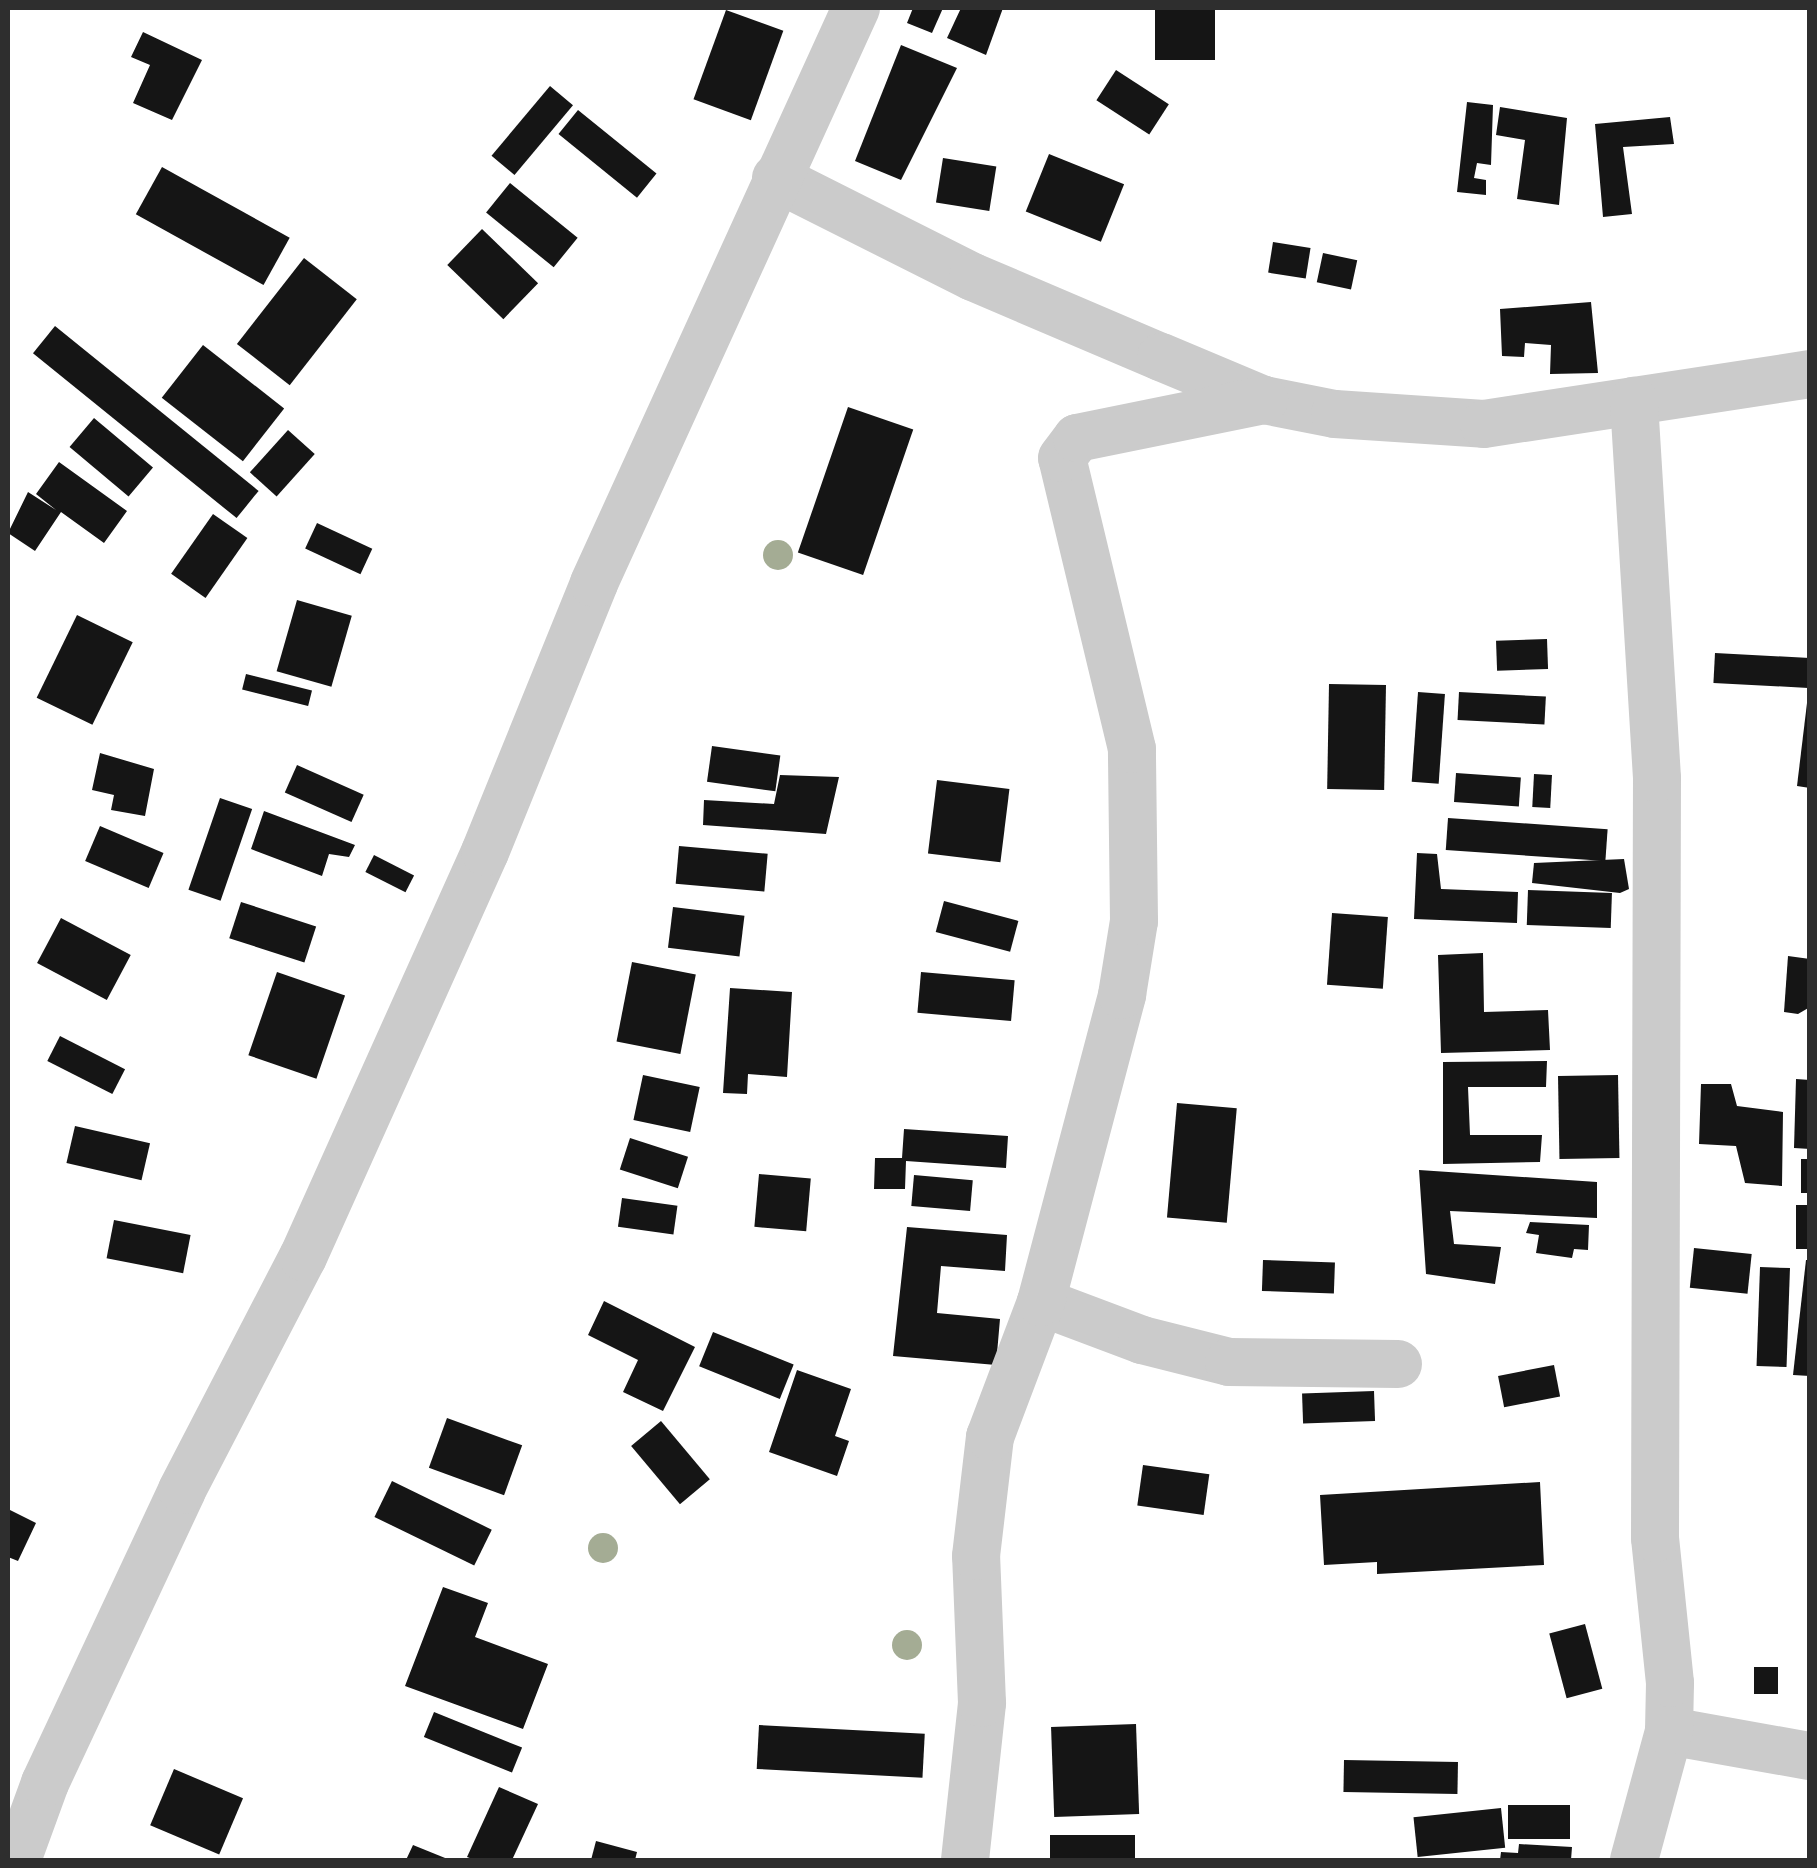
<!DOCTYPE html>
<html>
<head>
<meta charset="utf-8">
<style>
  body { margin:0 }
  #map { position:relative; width:1817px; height:1868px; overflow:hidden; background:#fff; font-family:"Work Sans",sans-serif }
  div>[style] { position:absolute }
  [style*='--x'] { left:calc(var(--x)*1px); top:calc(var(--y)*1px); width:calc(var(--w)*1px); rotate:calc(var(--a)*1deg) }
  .building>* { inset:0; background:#151515; transform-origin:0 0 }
  .minor>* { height:48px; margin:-24px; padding:0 24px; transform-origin:24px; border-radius:24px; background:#cbcbcb }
  .trees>* { width:30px; height:30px; margin:-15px; border-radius:50%; background:#a4ac94 }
  span { translate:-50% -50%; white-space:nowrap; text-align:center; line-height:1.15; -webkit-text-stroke:10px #fff; paint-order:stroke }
  .frame { position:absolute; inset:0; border:10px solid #2e2e2e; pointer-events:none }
</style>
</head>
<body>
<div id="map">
  <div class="building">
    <div style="clip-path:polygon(913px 8px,943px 8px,932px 33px,907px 23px)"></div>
    <div style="clip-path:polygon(961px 8px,1003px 8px,986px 55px,947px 38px)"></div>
    <div style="left:1155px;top:8px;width:60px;height:52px"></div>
    <div style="left:726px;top:10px;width:61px;height:95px;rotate:20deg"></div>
    <div style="clip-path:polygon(143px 32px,202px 60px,172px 120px,133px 103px,150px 65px,131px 57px)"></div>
    <div style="clip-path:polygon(901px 45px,957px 68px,901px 180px,855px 161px)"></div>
    <div style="left:1116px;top:70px;width:63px;height:36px;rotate:33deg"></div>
    <div style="left:550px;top:86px;width:30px;height:91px;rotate:40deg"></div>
    <div style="clip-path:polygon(1467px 102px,1493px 105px,1491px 165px,1477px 163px,1474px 178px,1486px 180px,1486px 195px,1457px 192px)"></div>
    <div style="clip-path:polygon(1500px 107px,1567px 118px,1559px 205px,1517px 199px,1525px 140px,1496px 135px)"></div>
    <div style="left:578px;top:110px;width:101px;height:31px;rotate:39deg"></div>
    <div style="clip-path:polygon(1670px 117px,1674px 144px,1623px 147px,1632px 214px,1603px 217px,1595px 124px)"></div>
    <div style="left:1049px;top:154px;width:81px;height:62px;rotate:22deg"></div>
    <div style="left:943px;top:158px;width:54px;height:45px;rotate:9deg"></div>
    <div style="left:162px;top:167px;width:146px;height:54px;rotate:29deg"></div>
    <div style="left:510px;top:183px;width:87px;height:38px;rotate:39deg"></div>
    <div style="left:482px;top:229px;width:78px;height:50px;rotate:44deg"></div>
    <div style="left:1273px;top:242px;width:38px;height:31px;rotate:9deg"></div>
    <div style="left:1323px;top:253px;width:35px;height:30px;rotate:12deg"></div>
    <div style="left:304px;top:258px;width:67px;height:109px;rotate:38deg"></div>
    <div style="clip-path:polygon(1591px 302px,1598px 373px,1550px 374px,1551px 345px,1525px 343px,1524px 357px,1502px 356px,1500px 309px)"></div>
    <div style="left:55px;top:326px;width:262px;height:35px;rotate:39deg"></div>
    <div style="left:203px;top:345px;width:103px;height:67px;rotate:38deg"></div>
    <div style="left:848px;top:407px;width:69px;height:154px;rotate:19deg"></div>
    <div style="left:94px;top:418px;width:77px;height:38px;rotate:40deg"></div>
    <div style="left:288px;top:430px;width:36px;height:57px;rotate:42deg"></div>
    <div style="clip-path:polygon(59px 462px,127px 511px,104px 543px,61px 512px,35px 551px,8px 533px,28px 492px,56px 510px,36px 494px)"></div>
    <div style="left:213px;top:514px;width:42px;height:73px;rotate:35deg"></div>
    <div style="left:317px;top:523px;width:61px;height:28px;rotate:25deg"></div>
    <div style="left:297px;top:600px;width:57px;height:74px;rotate:16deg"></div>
    <div style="left:77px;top:615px;width:62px;height:92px;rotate:26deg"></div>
    <div style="left:1547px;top:639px;width:30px;height:51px;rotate:88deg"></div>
    <div style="left:1715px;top:653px;width:95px;height:30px;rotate:3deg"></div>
    <div style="left:246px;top:674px;width:68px;height:16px;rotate:14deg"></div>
    <div style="left:1329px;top:684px;width:57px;height:105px;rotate:1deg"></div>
    <div style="left:1418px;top:692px;width:27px;height:90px;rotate:4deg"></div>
    <div style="left:1459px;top:692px;width:87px;height:28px;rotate:3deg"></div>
    <div style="clip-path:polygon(1807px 703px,1810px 703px,1810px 788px,1797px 786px)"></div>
    <div style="left:712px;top:746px;width:69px;height:36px;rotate:8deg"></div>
    <div style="clip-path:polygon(100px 753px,154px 769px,145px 816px,111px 810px,114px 795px,92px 790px)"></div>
    <div style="left:297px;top:765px;width:73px;height:30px;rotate:24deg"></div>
    <div style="left:1456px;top:773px;width:65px;height:29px;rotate:4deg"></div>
    <div style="left:1534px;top:774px;width:18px;height:33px;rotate:3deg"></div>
    <div style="clip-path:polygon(780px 775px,839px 777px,826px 834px,703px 825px,704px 800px,774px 804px)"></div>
    <div style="left:937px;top:780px;width:73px;height:74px;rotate:7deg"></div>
    <div style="left:220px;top:798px;width:34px;height:97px;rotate:19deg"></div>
    <div style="clip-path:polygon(264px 811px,355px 845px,349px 857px,329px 854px,322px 876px,251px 849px)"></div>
    <div style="left:1448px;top:818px;width:160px;height:32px;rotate:4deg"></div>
    <div style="left:100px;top:826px;width:69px;height:38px;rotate:23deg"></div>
    <div style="left:679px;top:846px;width:89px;height:38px;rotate:5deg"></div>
    <div style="clip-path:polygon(1417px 853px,1437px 854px,1441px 889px,1518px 892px,1517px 923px,1414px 919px)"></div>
    <div style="left:374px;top:855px;width:45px;height:19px;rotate:27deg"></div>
    <div style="clip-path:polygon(1624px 859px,1629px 889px,1620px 893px,1532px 883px,1534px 863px)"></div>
    <div style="left:1528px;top:890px;width:84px;height:35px;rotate:2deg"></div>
    <div style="left:944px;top:901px;width:77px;height:32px;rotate:15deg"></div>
    <div style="left:241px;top:902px;width:79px;height:38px;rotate:18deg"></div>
    <div style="left:673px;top:907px;width:72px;height:41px;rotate:7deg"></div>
    <div style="left:1332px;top:913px;width:56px;height:72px;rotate:4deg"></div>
    <div style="left:61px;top:918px;width:79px;height:51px;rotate:28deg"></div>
    <div style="clip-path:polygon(1483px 953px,1484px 1012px,1548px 1010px,1550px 1050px,1441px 1053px,1438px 955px)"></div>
    <div style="clip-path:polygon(1788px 956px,1810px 959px,1810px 1007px,1798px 1014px,1784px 1012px)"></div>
    <div style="left:632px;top:962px;width:65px;height:81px;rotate:11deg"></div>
    <div style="left:277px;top:972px;width:72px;height:88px;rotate:19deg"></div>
    <div style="left:921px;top:972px;width:94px;height:41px;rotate:5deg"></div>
    <div style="clip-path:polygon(730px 988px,792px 992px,787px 1077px,748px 1074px,747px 1094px,723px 1093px)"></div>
    <div style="left:60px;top:1036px;width:73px;height:28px;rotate:27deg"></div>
    <div style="clip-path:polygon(1547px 1061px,1546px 1087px,1468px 1087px,1470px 1135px,1542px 1135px,1540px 1162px,1443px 1164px,1443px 1062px)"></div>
    <div style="left:643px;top:1075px;width:58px;height:46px;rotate:12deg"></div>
    <div style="left:1618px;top:1075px;width:83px;height:60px;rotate:89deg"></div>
    <div style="clip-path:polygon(1796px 1079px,1810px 1080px,1810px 1149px,1794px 1148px)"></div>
    <div style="clip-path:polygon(1701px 1084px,1731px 1084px,1737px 1106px,1783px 1112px,1782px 1186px,1745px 1183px,1736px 1146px,1699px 1144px)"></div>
    <div style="left:1177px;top:1103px;width:60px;height:115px;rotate:5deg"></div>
    <div style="left:75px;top:1126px;width:77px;height:38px;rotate:13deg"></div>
    <div style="clip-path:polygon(904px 1129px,1008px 1136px,1006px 1168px,906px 1161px,905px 1189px,874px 1189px,875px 1158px,902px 1158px)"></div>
    <div style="left:630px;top:1138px;width:61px;height:33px;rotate:18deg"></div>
    <div style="left:1801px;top:1159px;width:9px;height:34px"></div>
    <div style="clip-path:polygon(1419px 1170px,1597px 1182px,1597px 1218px,1450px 1211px,1454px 1244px,1501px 1247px,1495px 1284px,1426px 1274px)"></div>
    <div style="left:759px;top:1174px;width:52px;height:53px;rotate:5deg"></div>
    <div style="left:914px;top:1175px;width:59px;height:31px;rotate:5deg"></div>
    <div style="left:622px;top:1198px;width:56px;height:29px;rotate:8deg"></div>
    <div style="left:1796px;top:1205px;width:14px;height:44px"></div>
    <div style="left:114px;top:1220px;width:78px;height:39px;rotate:11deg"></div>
    <div style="clip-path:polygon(1530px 1222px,1589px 1225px,1588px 1250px,1574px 1249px,1572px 1258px,1536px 1253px,1539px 1235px,1526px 1233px)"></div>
    <div style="clip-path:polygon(907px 1227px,1007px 1235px,1005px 1271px,941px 1266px,937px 1313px,1000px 1319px,996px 1365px,893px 1356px)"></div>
    <div style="left:1694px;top:1248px;width:58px;height:40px;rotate:6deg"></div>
    <div style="left:1263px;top:1260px;width:72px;height:31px;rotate:2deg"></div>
    <div style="clip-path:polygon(1806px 1260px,1810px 1260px,1810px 1376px,1793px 1375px)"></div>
    <div style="left:1760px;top:1267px;width:30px;height:99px;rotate:2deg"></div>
    <div style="clip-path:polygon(604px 1301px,695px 1347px,663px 1411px,623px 1392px,638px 1360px,588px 1335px)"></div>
    <div style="left:713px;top:1332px;width:87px;height:37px;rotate:22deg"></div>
    <div style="left:1554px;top:1365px;width:32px;height:57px;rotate:79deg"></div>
    <div style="clip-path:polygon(797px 1370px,851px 1389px,835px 1436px,849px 1441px,837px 1476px,769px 1452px)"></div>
    <div style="left:1374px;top:1391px;width:30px;height:72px;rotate:88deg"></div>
    <div style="left:447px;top:1418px;width:80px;height:53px;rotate:20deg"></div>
    <div style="left:661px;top:1421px;width:76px;height:39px;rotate:50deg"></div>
    <div style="left:1143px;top:1465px;width:67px;height:41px;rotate:8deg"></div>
    <div style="left:392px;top:1481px;width:111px;height:40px;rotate:26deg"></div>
    <div style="clip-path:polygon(1540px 1482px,1544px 1565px,1377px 1574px,1377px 1562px,1324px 1565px,1320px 1495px)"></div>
    <div style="clip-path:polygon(8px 1509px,36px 1523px,18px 1561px,8px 1557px)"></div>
    <div style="clip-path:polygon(443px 1587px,488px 1603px,475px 1637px,548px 1664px,523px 1729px,405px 1686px)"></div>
    <div style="left:1585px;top:1624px;width:67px;height:37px;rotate:75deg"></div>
    <div style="left:1754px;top:1667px;width:24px;height:27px"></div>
    <div style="left:434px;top:1712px;width:95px;height:27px;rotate:22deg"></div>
    <div style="left:1136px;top:1724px;width:90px;height:85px;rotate:88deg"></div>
    <div style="left:759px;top:1725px;width:166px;height:44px;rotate:3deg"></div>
    <div style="left:1344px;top:1760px;width:114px;height:32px;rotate:1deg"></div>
    <div style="left:174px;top:1769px;width:75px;height:61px;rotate:23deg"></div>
    <div style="clip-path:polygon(499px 1787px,538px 1804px,512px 1860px,475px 1860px,467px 1857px)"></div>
    <div style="left:1508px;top:1805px;width:62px;height:34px"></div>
    <div style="left:1501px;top:1808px;width:40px;height:88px;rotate:84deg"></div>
    <div style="left:1135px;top:1835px;width:25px;height:85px;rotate:90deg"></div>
    <div style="clip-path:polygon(596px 1841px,637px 1852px,635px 1860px,591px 1860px)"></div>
    <div style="clip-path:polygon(1519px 1844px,1572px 1847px,1571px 1860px,1500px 1860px,1501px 1852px,1518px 1853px)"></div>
    <div style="clip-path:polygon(413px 1845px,450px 1860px,406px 1860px)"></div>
  </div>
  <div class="minor">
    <div style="--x:776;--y:178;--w:220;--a:26.7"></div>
    <div style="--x:973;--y:277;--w:204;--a:23.1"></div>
    <div style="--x:1161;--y:357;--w:112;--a:22.7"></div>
    <div style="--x:1264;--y:400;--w:72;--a:11.2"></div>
    <div style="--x:1335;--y:414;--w:149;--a:3.8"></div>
    <div style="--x:1484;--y:424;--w:330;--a:-8.7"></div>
    <div style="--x:1041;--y:1302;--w:108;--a:20.6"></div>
    <div style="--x:1142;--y:1340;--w:90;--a:14.2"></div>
    <div style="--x:1229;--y:1362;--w:169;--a:0.7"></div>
    <div style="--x:1669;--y:1731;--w:143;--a:10.1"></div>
    <div style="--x:17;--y:1860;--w:82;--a:-70"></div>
    <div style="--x:45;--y:1783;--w:323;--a:-64.9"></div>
    <div style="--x:182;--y:1490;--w:263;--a:-62.6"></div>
    <div style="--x:303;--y:1257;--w:444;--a:-65.8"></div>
    <div style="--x:485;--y:852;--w:290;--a:-67.9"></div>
    <div style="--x:594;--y:583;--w:632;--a:-65.5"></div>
    <div style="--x:965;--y:1860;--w:158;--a:-83.8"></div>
    <div style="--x:982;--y:1703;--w:147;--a:-92.3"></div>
    <div style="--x:976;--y:1556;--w:120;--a:-83.3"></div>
    <div style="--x:990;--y:1437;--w:144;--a:-69.3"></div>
    <div style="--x:1041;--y:1302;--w:318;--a:-75.2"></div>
    <div style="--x:1122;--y:995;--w:75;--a:-80.8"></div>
    <div style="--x:1134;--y:921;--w:172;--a:-90.7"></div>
    <div style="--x:1132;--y:749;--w:299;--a:-103.5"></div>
    <div style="--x:1062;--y:458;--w:25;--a:-53"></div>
    <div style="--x:1077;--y:438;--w:191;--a:-11.5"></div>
    <div style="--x:1634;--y:1860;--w:134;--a:-74.8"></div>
    <div style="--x:1669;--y:1731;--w:48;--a:-88.8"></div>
    <div style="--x:1670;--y:1683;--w:146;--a:-95.9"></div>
    <div style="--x:1655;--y:1538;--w:760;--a:-89.85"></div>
    <div style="--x:1657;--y:778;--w:378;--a:-93.5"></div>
  </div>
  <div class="trees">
    <div style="left:778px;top:555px"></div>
    <div style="left:603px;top:1548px"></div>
    <div style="left:907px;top:1645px"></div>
  </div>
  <div class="frame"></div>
</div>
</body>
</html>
